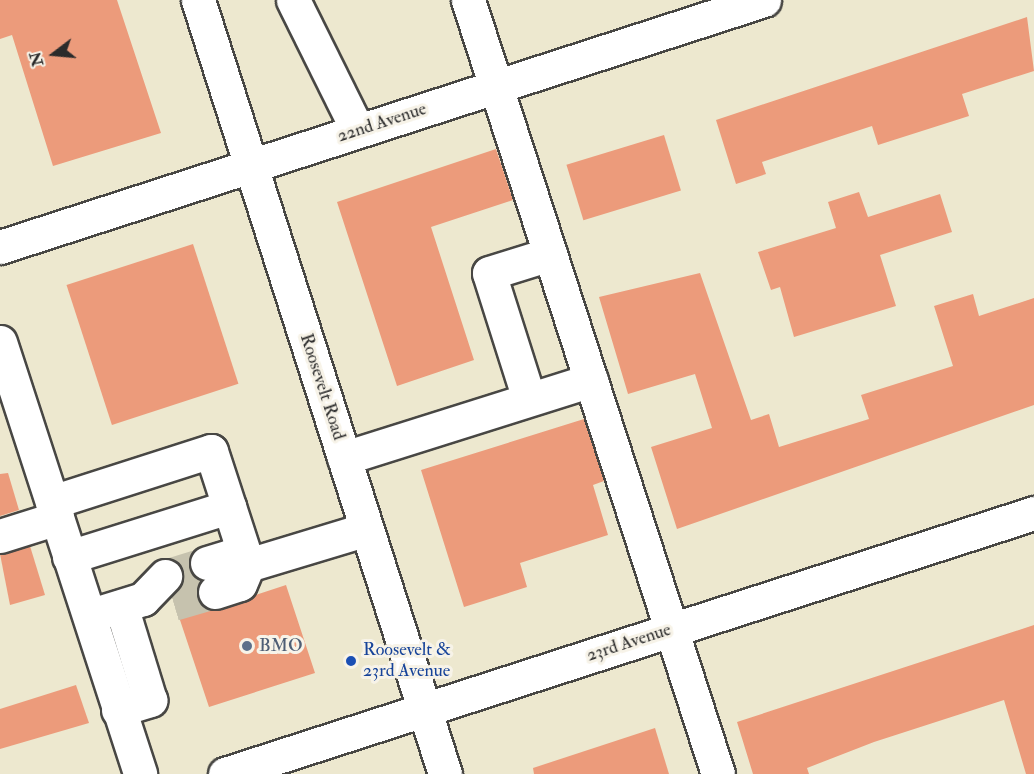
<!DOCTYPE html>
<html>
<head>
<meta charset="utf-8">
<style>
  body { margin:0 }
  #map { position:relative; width:1034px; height:774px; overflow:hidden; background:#ede8cf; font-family:"IM FELL Double Pica",serif }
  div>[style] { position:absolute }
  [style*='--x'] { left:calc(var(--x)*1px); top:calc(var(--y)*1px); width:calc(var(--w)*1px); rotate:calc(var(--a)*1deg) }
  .building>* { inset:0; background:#ec9b7b; transform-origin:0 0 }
  .minor-tunnel>* { height:33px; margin-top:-16.5px; transform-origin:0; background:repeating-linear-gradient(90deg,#c6c2ae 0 33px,transparent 0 49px) }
  .roads { filter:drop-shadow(2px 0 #484744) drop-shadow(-2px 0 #484744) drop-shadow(0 2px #484744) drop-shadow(0 -2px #484744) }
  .minor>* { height:33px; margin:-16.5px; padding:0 16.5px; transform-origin:16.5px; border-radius:16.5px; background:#fff }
  .major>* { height:33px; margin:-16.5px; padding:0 16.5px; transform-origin:16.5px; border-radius:16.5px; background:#fff }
  .dots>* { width:16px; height:16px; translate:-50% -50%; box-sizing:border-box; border:3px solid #f7f3e8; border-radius:50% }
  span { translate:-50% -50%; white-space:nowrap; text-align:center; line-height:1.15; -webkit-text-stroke:6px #f7f3e8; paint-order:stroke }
  .street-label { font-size:18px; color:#2b2b2b }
  .service-label { font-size:18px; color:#4e5e75 }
  .left { translate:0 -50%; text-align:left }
  .transit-label { font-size:18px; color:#164399 }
  .north { position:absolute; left:24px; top:24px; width:60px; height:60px; -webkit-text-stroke:4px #f7f3e8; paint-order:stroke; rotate:254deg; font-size:16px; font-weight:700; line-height:24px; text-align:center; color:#2b2b2b }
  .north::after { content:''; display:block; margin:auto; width:21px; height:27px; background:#2b2b2b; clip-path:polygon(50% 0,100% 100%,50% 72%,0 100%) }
</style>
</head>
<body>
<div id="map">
  <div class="building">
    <div style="clip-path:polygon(0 0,117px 0,161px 133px,53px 166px,12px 35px,0 39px)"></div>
    <div style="clip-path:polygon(1027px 17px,1034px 71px,962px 94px,969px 116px,878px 145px,872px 126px,762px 162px,766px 174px,736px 184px,716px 120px)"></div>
    <div style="left:664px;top:135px;width:58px;height:102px;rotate:73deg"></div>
    <div style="clip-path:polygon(496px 149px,513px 200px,431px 227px,474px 360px,397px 386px,337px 202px)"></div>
    <div style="clip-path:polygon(859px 192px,868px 217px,940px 194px,952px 232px,880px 255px,896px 306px,794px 337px,780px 287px,771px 290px,758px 252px,836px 228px,828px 202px)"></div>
    <div style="left:193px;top:244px;width:147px;height:133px;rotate:72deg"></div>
    <div style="clip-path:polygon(700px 273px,751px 420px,769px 414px,779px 447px,869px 419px,861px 395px,953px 366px,934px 306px,973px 294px,979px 316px,1034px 298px,1034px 405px,677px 529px,651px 447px,712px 428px,695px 374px,628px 394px,599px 297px)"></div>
    <div style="clip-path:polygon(584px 419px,604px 481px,593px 485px,608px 535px,520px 563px,527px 587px,464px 607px,421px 470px)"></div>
    <div style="clip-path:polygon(8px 473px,19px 510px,0 516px,0 474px)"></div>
    <div style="clip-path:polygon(30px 546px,45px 595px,10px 605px,0 554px)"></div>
    <div style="clip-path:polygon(190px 555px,189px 569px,201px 580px,197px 598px,210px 610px,286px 585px,315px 673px,209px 707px,172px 596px,183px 580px,175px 561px)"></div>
    <div style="clip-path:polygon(1034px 625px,1034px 774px,1026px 774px,1004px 700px,874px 742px,807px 768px,809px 774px,753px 774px,737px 722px)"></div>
    <div style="clip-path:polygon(76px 685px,89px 723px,0 749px,0 709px)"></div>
    <div style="clip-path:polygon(655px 728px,669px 774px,534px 774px,533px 768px)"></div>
  </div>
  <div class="minor-tunnel">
    <div style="--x:165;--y:576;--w:44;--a:-17.2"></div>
    <div style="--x:174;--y:604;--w:43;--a:-16.3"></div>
  </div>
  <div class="roads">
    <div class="minor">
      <div style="--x:293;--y:0;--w:146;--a:63.6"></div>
      <div style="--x:468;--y:0;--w:813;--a:72.1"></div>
      <div style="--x:0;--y:247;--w:803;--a:-17.92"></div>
      <div style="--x:0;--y:342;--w:454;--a:72"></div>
      <div style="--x:529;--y:399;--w:132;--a:-107.6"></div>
      <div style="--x:489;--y:273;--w:64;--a:-17.3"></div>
      <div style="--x:344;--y:458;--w:259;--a:-17.5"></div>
      <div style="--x:52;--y:502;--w:167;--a:-17.8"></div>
      <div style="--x:211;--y:451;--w:120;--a:72"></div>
      <div style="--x:248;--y:565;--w:124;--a:-16.8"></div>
      <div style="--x:0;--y:536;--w:60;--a:-17.5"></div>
      <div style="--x:69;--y:557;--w:168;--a:-17.4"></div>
      <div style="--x:207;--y:563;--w:24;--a:-17"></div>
      <div style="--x:230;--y:556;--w:20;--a:27"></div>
      <div style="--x:215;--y:592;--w:26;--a:-18"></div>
      <div style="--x:240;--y:584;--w:21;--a:-67"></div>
      <div style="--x:101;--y:612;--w:44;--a:-17.2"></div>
      <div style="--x:143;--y:599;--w:32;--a:-46"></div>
      <div style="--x:118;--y:710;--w:34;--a:-17"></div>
      <div style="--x:150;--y:700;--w:98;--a:-107.1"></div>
      <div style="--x:225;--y:774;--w:850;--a:-17.88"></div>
    </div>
    <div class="major">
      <div style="--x:198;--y:0;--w:812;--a:72.3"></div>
    </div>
  </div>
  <div class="dots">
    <div style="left:247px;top:646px;background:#5c6f8a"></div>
    <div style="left:351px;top:661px;background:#1a4fb4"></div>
  </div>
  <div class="street-label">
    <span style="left:382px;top:123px;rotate:-18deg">22nd Avenue</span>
    <span style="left:322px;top:387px;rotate:72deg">Roosevelt Road</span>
    <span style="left:629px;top:643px;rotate:-18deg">23rd Avenue</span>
  </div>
  <div class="service-label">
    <span class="left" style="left:259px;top:646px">BMO</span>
  </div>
  <div class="transit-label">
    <span class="left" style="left:363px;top:661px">Roosevelt &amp;<br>23rd Avenue</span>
  </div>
  <div class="north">N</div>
</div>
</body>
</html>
